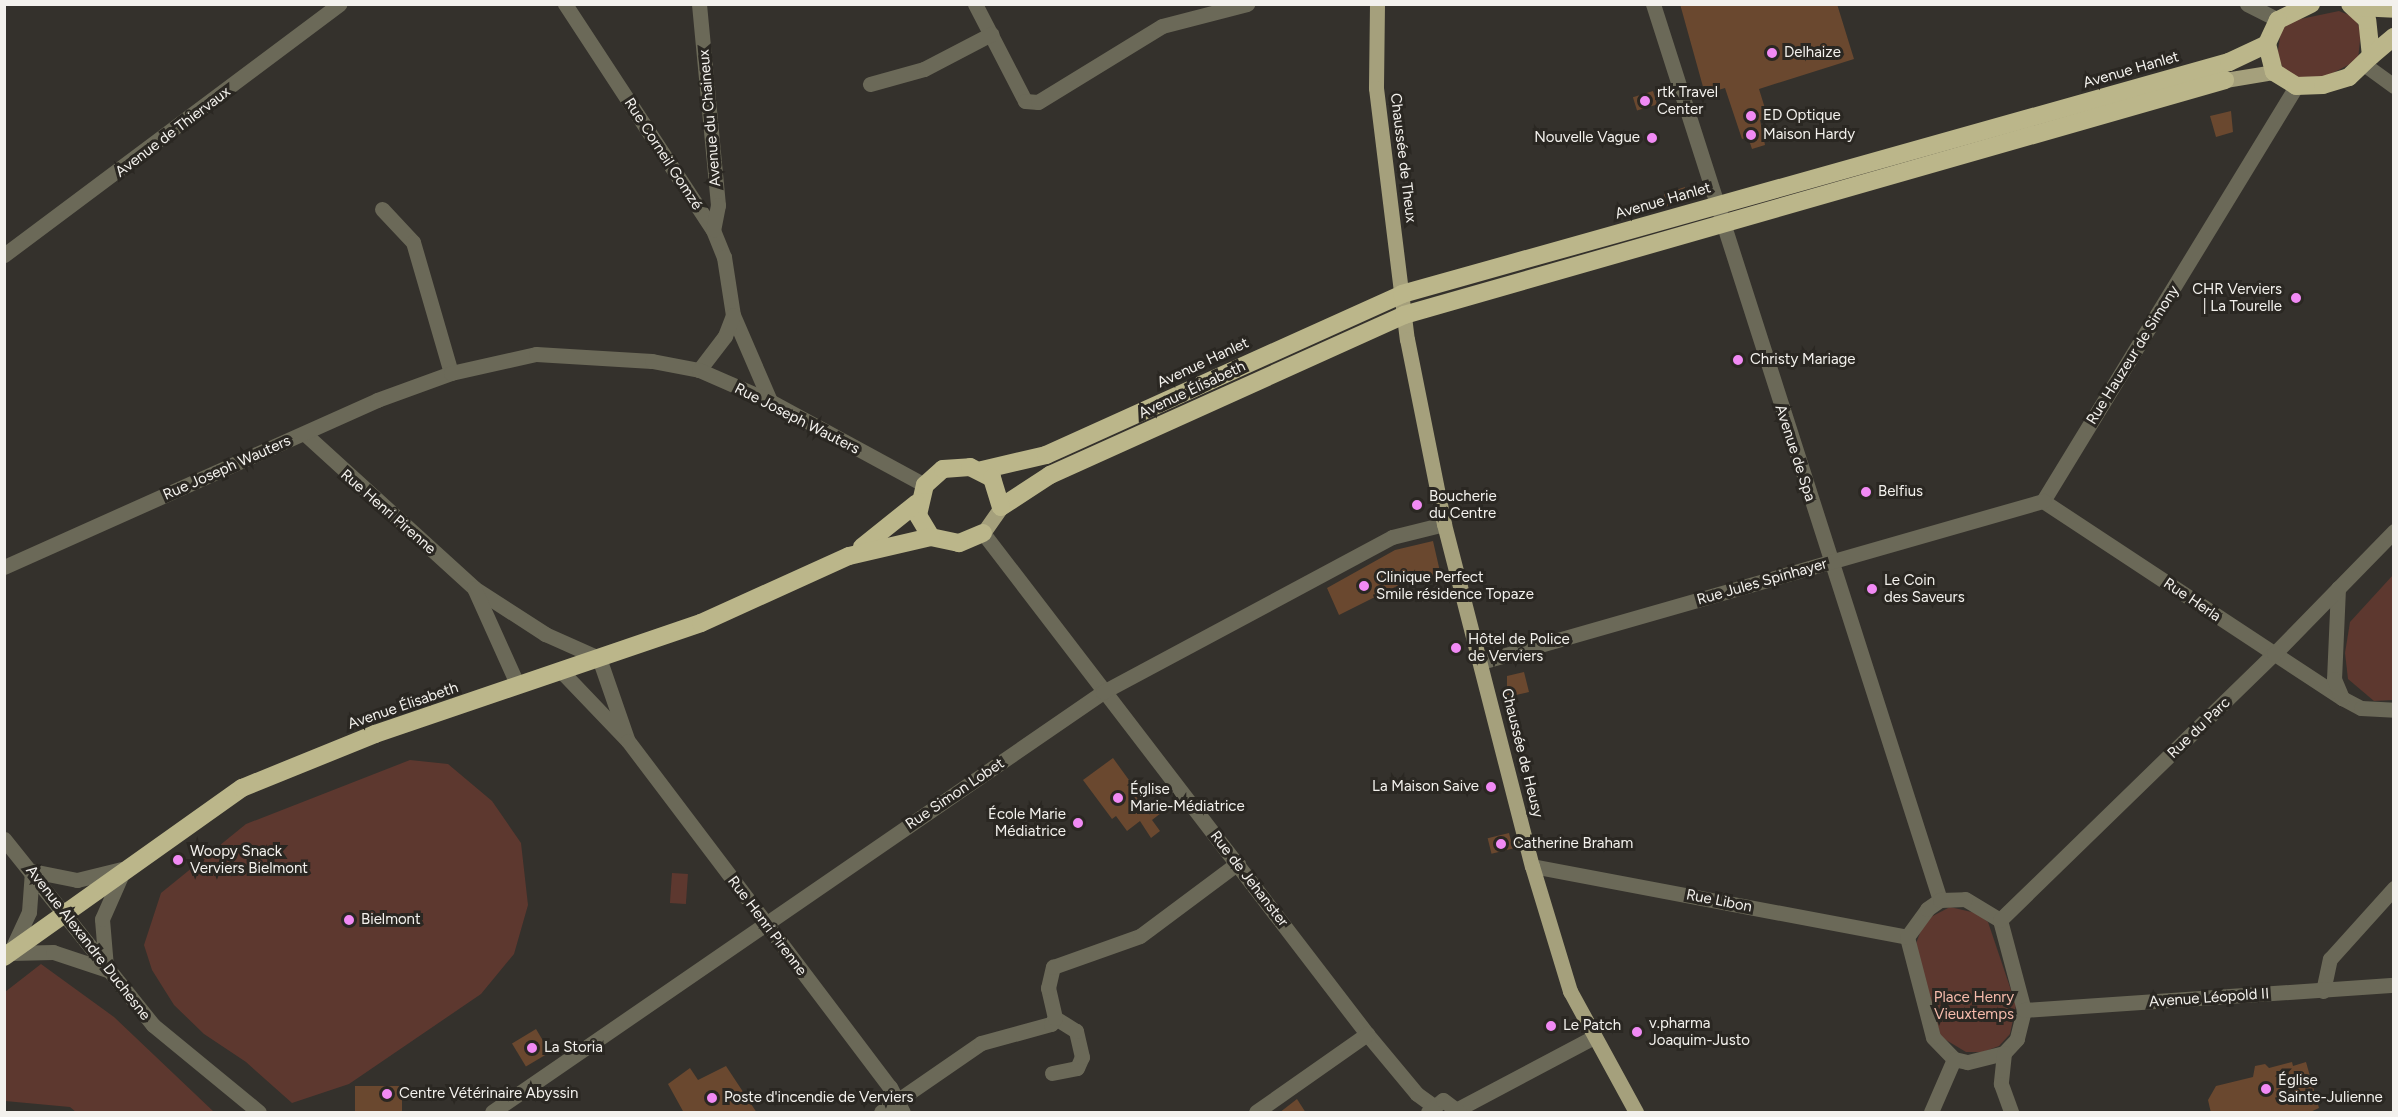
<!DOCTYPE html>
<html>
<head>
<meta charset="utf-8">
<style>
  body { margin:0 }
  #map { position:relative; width:2398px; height:1117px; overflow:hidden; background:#34312c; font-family:Figtree,sans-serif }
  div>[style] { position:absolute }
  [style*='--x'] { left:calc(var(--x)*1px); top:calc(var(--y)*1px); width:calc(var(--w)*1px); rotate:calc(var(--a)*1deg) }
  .green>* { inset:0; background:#5d382f; transform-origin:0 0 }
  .building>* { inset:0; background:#6a482f; transform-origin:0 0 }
  .minor>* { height:15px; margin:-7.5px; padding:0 7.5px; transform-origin:7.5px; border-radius:7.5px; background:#6b6958 }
  .major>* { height:15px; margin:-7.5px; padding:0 7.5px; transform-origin:7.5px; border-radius:7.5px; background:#a5a07c }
  .highway>* { height:18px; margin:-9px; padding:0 9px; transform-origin:9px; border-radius:9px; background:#bbb68a }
  .dots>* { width:16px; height:16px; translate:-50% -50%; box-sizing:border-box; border:3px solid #2a2722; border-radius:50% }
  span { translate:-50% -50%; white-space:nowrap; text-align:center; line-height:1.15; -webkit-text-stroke:6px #2a2722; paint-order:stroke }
  .poi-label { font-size:15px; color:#f3f1ed }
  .left { translate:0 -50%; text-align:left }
  .right { translate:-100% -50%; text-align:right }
  .street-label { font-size:15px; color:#f3f1ed }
  .park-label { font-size:15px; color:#f6bbac }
  .frame { position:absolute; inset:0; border:6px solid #f3f1ed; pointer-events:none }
</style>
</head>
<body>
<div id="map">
  <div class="green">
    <div style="clip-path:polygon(2339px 11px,2354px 17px,2361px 30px,2358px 60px,2323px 78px,2295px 78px,2285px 71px,2277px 57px,2281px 30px,2291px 21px)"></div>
    <div style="clip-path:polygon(2393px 575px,2393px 700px,2374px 701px,2348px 679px,2345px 653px,2350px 622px)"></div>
    <div style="clip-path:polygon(410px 760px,448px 764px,492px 801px,521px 843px,528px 905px,514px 954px,481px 994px,349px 1084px,292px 1103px,246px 1062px,204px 1034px,174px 1005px,152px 970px,144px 945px,161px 893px,246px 824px)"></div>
    <div style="left:672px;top:873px;width:16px;height:30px;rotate:4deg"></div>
    <div style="clip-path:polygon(1950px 907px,1976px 913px,1988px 922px,2016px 1005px,2010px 1034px,1999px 1046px,1983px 1052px,1966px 1052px,1941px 1037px,1917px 958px,1915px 946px,1925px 920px)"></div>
    <div style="clip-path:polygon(41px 964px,114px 1017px,214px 1112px,76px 1112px,70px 1107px,5px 1101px,5px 992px)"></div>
  </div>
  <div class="building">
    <div style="clip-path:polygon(1680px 4px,1837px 4px,1854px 59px,1759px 89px,1768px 118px,1760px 120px,1765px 145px,1752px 149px,1748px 137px,1742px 139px,1725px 88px,1705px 94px)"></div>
    <div style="left:1653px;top:91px;width:14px;height:21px;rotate:73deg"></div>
    <div style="clip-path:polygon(2231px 111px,2233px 132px,2216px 137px,2210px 116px)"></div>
    <div style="clip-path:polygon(1685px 187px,1684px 201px,1667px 206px,1664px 194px)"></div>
    <div style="clip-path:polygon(1433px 541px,1441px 576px,1401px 584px,1339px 615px,1327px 588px,1395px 550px)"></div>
    <div style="clip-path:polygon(1524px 672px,1529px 692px,1507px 697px,1507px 676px)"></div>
    <div style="clip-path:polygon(1113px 758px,1147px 805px,1152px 801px,1161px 813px,1152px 820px,1160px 831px,1151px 838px,1140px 821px,1127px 831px,1116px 816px,1112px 819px,1083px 780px)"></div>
    <div style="left:1509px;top:833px;width:16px;height:22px;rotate:76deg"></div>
    <div style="left:536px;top:1029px;width:27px;height:28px;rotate:59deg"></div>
    <div style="clip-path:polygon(2292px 1062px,2293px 1066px,2306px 1062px,2319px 1108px,2308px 1113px,2211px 1113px,2208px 1100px,2216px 1086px,2253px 1077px,2255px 1066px,2265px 1064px,2269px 1068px)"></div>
    <div style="clip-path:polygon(726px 1066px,757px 1113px,684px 1113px,668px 1084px,690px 1068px,698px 1080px)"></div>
    <div style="left:355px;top:1086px;width:47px;height:27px"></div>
    <div style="clip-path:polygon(1297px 1099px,1306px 1113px,1279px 1113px)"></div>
  </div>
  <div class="minor">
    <div style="--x:565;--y:4;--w:270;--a:56.8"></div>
    <div style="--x:713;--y:230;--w:29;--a:68"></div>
    <div style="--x:724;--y:257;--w:59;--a:81.2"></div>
    <div style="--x:733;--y:315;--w:94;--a:66.7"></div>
    <div style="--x:699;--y:4;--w:202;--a:84.6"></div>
    <div style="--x:718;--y:205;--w:25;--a:101"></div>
    <div style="--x:975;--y:4;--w:109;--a:62.7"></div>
    <div style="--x:1025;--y:101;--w:13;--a:4"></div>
    <div style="--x:1038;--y:102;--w:145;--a:-31.5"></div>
    <div style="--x:1162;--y:26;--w:88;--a:-14.5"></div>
    <div style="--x:1653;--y:4;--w:941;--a:72.24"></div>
    <div style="--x:2247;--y:4;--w:35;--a:27"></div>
    <div style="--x:2365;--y:65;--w:36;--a:36"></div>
    <div style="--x:870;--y:84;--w:56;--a:-15.5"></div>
    <div style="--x:924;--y:69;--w:76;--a:-27.6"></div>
    <div style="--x:382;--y:209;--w:45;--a:46.8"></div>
    <div style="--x:413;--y:242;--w:136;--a:73.8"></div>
    <div style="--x:4;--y:255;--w:419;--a:-36.8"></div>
    <div style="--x:699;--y:370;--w:43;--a:-52.6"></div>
    <div style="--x:725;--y:336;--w:22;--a:-69"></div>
    <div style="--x:305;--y:434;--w:229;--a:42.3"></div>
    <div style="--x:474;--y:588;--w:85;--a:32.9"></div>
    <div style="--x:545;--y:634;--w:59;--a:24"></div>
    <div style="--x:599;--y:658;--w:86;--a:70.9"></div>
    <div style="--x:2043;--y:501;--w:486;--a:-58.6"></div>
    <div style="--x:2043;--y:501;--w:358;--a:33.4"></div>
    <div style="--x:2342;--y:698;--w:21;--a:28"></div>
    <div style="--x:2361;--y:708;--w:33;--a:3"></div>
    <div style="--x:983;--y:533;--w:631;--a:52.53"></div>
    <div style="--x:1367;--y:1034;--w:78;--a:50.2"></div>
    <div style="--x:1417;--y:1094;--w:19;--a:36"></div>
    <div style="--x:4;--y:567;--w:409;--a:-24.1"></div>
    <div style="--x:377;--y:400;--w:79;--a:-20"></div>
    <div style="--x:451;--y:373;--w:87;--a:-12.6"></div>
    <div style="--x:536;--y:354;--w:116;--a:3.5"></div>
    <div style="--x:652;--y:361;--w:48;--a:10.8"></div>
    <div style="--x:699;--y:370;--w:77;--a:23.6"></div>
    <div style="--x:770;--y:401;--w:176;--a:28.5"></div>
    <div style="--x:474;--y:588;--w:107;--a:65.8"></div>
    <div style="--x:2338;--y:588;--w:91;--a:92.5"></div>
    <div style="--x:2334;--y:679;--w:21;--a:67"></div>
    <div style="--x:1481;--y:662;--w:585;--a:-15.99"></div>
    <div style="--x:562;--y:672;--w:95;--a:46.3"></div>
    <div style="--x:628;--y:741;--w:434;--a:52.9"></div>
    <div style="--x:890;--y:1087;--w:28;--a:63"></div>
    <div style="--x:4;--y:839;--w:238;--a:51.3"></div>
    <div style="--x:153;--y:1025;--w:137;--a:39.4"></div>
    <div style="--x:1532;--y:866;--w:382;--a:10.7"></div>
    <div style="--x:32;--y:871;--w:41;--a:94.2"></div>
    <div style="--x:29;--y:912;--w:45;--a:114.9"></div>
    <div style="--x:10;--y:953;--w:43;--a:-1.3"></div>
    <div style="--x:53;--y:952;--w:57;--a:18.4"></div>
    <div style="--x:32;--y:871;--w:46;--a:11.3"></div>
    <div style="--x:77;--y:880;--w:46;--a:-13.7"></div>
    <div style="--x:1965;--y:899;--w:41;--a:31"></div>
    <div style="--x:2000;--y:920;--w:93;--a:75.1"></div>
    <div style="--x:2024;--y:1010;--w:30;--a:104"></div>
    <div style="--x:2017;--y:1039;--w:19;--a:133"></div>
    <div style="--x:2004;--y:1053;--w:38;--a:166"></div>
    <div style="--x:1967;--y:1062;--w:13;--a:-167"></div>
    <div style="--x:1954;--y:1059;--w:30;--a:-134"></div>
    <div style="--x:1933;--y:1037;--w:103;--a:-104.6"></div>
    <div style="--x:1907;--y:937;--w:34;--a:-54"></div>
    <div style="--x:1927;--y:909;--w:16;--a:-35"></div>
    <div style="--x:1940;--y:900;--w:25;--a:-2"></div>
    <div style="--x:2000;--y:920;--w:382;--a:-44.2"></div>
    <div style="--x:2274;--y:654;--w:172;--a:-45.7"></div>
    <div style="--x:106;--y:967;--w:48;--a:-94.8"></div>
    <div style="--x:102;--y:919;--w:47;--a:-66.2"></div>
    <div style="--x:2323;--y:991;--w:33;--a:-78"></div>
    <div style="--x:2330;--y:959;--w:96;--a:-48"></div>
    <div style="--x:2024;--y:1010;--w:371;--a:-3.9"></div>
    <div style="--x:2004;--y:1053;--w:31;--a:96"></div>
    <div style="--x:2001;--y:1084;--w:30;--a:70"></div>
    <div style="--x:1052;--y:1073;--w:25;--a:-11"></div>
    <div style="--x:1077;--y:1068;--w:12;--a:-66"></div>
    <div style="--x:1082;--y:1057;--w:27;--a:-103"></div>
    <div style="--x:1076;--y:1031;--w:25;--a:-148"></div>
    <div style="--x:1458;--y:1109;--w:154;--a:-27.9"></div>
    <div style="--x:492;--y:1112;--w:741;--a:-34.5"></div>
    <div style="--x:1103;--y:692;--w:328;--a:-28.2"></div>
    <div style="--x:1392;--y:537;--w:54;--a:-14"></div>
    <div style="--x:881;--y:1112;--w:121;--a:-34.6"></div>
    <div style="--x:981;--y:1043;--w:73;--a:-15.2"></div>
    <div style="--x:1051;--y:1024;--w:7;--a:-56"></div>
    <div style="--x:1055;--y:1018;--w:31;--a:-103"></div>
    <div style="--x:1048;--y:988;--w:22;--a:-77"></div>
    <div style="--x:1053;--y:967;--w:92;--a:-19.6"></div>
    <div style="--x:1140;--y:936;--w:122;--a:-36.7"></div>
    <div style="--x:1256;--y:1112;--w:136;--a:-35.1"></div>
    <div style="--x:1428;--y:1112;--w:19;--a:-39"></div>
    <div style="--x:1443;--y:1100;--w:20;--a:37"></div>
    <div style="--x:1931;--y:1112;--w:58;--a:-66.5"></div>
  </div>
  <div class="major">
    <div style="--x:1377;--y:4;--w:84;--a:90.7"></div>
    <div style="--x:1376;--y:88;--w:253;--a:83"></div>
    <div style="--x:1407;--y:339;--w:189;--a:78.7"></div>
    <div style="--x:1444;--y:524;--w:353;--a:75.6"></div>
    <div style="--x:1532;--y:866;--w:131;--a:73.1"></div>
    <div style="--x:1570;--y:991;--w:138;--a:61.4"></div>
    <div style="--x:2225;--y:80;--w:50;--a:-9.3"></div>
    <div style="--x:983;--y:533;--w:32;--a:-55"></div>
  </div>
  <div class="highway">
    <div style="--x:2311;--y:4;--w:37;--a:154"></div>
    <div style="--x:2278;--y:20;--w:26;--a:115"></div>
    <div style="--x:2267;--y:44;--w:29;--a:76"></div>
    <div style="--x:2274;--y:72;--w:26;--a:32"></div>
    <div style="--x:2296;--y:86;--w:27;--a:-2"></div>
    <div style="--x:2323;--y:85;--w:27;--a:-17"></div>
    <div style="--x:2349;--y:77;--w:30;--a:-44"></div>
    <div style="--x:2371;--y:56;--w:36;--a:-96"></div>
    <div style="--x:2367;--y:20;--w:23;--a:-137"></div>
    <div style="--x:2358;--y:7;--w:36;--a:3"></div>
    <div style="--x:2371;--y:56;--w:30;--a:-40"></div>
    <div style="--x:982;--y:470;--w:66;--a:-13.2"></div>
    <div style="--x:1046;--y:455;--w:391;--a:-24.3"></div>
    <div style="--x:1402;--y:294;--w:859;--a:-15.67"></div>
    <div style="--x:2229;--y:62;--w:42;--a:-25.3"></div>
    <div style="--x:1001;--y:507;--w:59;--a:-33.1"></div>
    <div style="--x:1050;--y:475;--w:388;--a:-24.3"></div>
    <div style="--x:1404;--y:315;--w:854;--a:-15.97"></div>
    <div style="--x:983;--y:533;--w:26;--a:157"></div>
    <div style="--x:959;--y:543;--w:29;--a:-168"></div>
    <div style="--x:931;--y:537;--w:26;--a:-121"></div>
    <div style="--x:918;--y:515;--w:31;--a:-77"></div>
    <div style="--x:925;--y:485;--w:24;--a:-42"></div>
    <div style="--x:943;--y:469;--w:27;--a:-4"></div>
    <div style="--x:970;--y:467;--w:25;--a:27"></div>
    <div style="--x:992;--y:478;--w:30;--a:73"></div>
    <div style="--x:862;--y:547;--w:70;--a:-38.7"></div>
    <div style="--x:4;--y:957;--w:292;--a:-35.4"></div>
    <div style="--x:242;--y:788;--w:144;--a:-22.1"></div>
    <div style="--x:375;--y:734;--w:344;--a:-18.8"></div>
    <div style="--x:701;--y:623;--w:162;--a:-24.4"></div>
    <div style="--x:849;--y:556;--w:84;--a:-13"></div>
  </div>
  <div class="dots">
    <div style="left:1772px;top:53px;background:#f18af4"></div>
    <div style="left:1645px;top:101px;background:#f18af4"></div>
    <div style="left:1751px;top:116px;background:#f18af4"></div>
    <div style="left:1751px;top:135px;background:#f18af4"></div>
    <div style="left:1652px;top:138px;background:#f18af4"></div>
    <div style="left:2296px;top:298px;background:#f18af4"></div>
    <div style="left:1738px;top:360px;background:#f18af4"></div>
    <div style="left:1866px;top:492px;background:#f18af4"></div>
    <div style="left:1417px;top:505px;background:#f18af4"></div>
    <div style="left:1364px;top:586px;background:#f18af4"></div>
    <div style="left:1872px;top:589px;background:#f18af4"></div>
    <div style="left:1456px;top:648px;background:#f18af4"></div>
    <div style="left:1491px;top:787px;background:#f18af4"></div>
    <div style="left:1118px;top:798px;background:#f18af4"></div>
    <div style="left:1078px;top:823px;background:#f18af4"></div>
    <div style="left:1501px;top:844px;background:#f18af4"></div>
    <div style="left:178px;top:860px;background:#f18af4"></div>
    <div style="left:349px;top:920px;background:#f18af4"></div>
    <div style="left:1551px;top:1026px;background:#f18af4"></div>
    <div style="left:1637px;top:1032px;background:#f18af4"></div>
    <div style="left:532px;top:1048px;background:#f18af4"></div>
    <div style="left:2266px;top:1089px;background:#f18af4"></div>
    <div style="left:387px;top:1094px;background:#f18af4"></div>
    <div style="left:712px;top:1098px;background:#f18af4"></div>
  </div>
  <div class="poi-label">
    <span class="left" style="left:1784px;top:53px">Delhaize</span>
    <span class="left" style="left:1657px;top:101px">rtk Travel<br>Center</span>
    <span class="left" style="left:1763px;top:116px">ED Optique</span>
    <span class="left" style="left:1763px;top:135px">Maison Hardy</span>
    <span class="right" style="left:1640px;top:138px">Nouvelle Vague</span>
    <span class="right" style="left:2282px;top:298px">CHR Verviers<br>| La Tourelle</span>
    <span class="left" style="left:1750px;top:360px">Christy Mariage</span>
    <span class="left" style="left:1878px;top:492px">Belfius</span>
    <span class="left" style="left:1429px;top:505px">Boucherie<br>du Centre</span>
    <span class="left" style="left:1376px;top:586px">Clinique Perfect<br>Smile résidence Topaze</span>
    <span class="left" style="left:1884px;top:589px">Le Coin<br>des Saveurs</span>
    <span class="left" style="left:1468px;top:648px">Hôtel de Police<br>de Verviers</span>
    <span class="right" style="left:1479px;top:787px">La Maison Saive</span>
    <span class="left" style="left:1130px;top:798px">Église<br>Marie-Médiatrice</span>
    <span class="right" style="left:1066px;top:823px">École Marie<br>Médiatrice</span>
    <span class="left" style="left:1513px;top:844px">Catherine Braham</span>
    <span class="left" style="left:190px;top:860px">Woopy Snack<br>Verviers Bielmont</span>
    <span class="left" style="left:361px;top:920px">Bielmont</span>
    <span class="left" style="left:1649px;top:1032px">v.pharma<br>Joaquim-Justo</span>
    <span class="left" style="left:1563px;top:1026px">Le Patch</span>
    <span class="left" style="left:544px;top:1048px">La Storia</span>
    <span class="left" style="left:2278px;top:1089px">Église<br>Sainte-Julienne</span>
    <span class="left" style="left:399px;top:1094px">Centre Vétérinaire Abyssin</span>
    <span class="left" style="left:724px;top:1098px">Poste d'incendie de Verviers</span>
  </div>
  <div class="street-label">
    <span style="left:2131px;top:70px;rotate:-16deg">Avenue Hanlet</span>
    <span style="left:710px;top:118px;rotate:-95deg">Avenue du Chaineux</span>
    <span style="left:173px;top:132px;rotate:-37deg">Avenue de Thiervaux</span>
    <span style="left:663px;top:154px;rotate:57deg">Rue Corneil Gomzé</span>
    <span style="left:1403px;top:158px;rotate:83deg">Chaussée de Theux</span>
    <span style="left:1663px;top:201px;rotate:-16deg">Avenue Hanlet</span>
    <span style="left:2133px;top:355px;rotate:-58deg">Rue Hauzeur de Simony</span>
    <span style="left:1203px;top:363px;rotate:-25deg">Avenue Hanlet</span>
    <span style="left:1192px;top:390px;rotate:-25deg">Avenue Élisabeth</span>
    <span style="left:797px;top:419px;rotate:27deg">Rue Joseph Wauters</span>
    <span style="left:1795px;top:453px;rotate:72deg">Avenue de Spa</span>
    <span style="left:227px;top:468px;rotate:-24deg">Rue Joseph Wauters</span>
    <span style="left:388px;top:512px;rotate:41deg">Rue Henri Pirenne</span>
    <span style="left:1762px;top:582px;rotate:-16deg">Rue Jules Spinhayer</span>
    <span style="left:2192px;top:600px;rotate:34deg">Rue Herla</span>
    <span style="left:403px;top:706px;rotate:-19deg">Avenue Élisabeth</span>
    <span style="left:2199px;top:728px;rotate:-44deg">Rue du Parc</span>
    <span style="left:1522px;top:753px;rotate:76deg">Chaussée de Heusy</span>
    <span style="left:955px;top:794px;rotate:-34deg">Rue Simon Lobet</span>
    <span style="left:1249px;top:879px;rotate:52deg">Rue de Jehanster</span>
    <span style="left:1719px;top:901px;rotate:11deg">Rue Libon</span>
    <span style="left:767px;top:926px;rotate:53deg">Rue Henri Pirenne</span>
    <span style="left:88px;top:943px;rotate:52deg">Avenue Alexandre Duchesne</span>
    <span style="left:2209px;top:998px;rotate:-4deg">Avenue Léopold II</span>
  </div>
  <div class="park-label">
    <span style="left:1974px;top:1006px">Place Henry<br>Vieuxtemps</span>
  </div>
  <div class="frame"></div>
</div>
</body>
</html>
